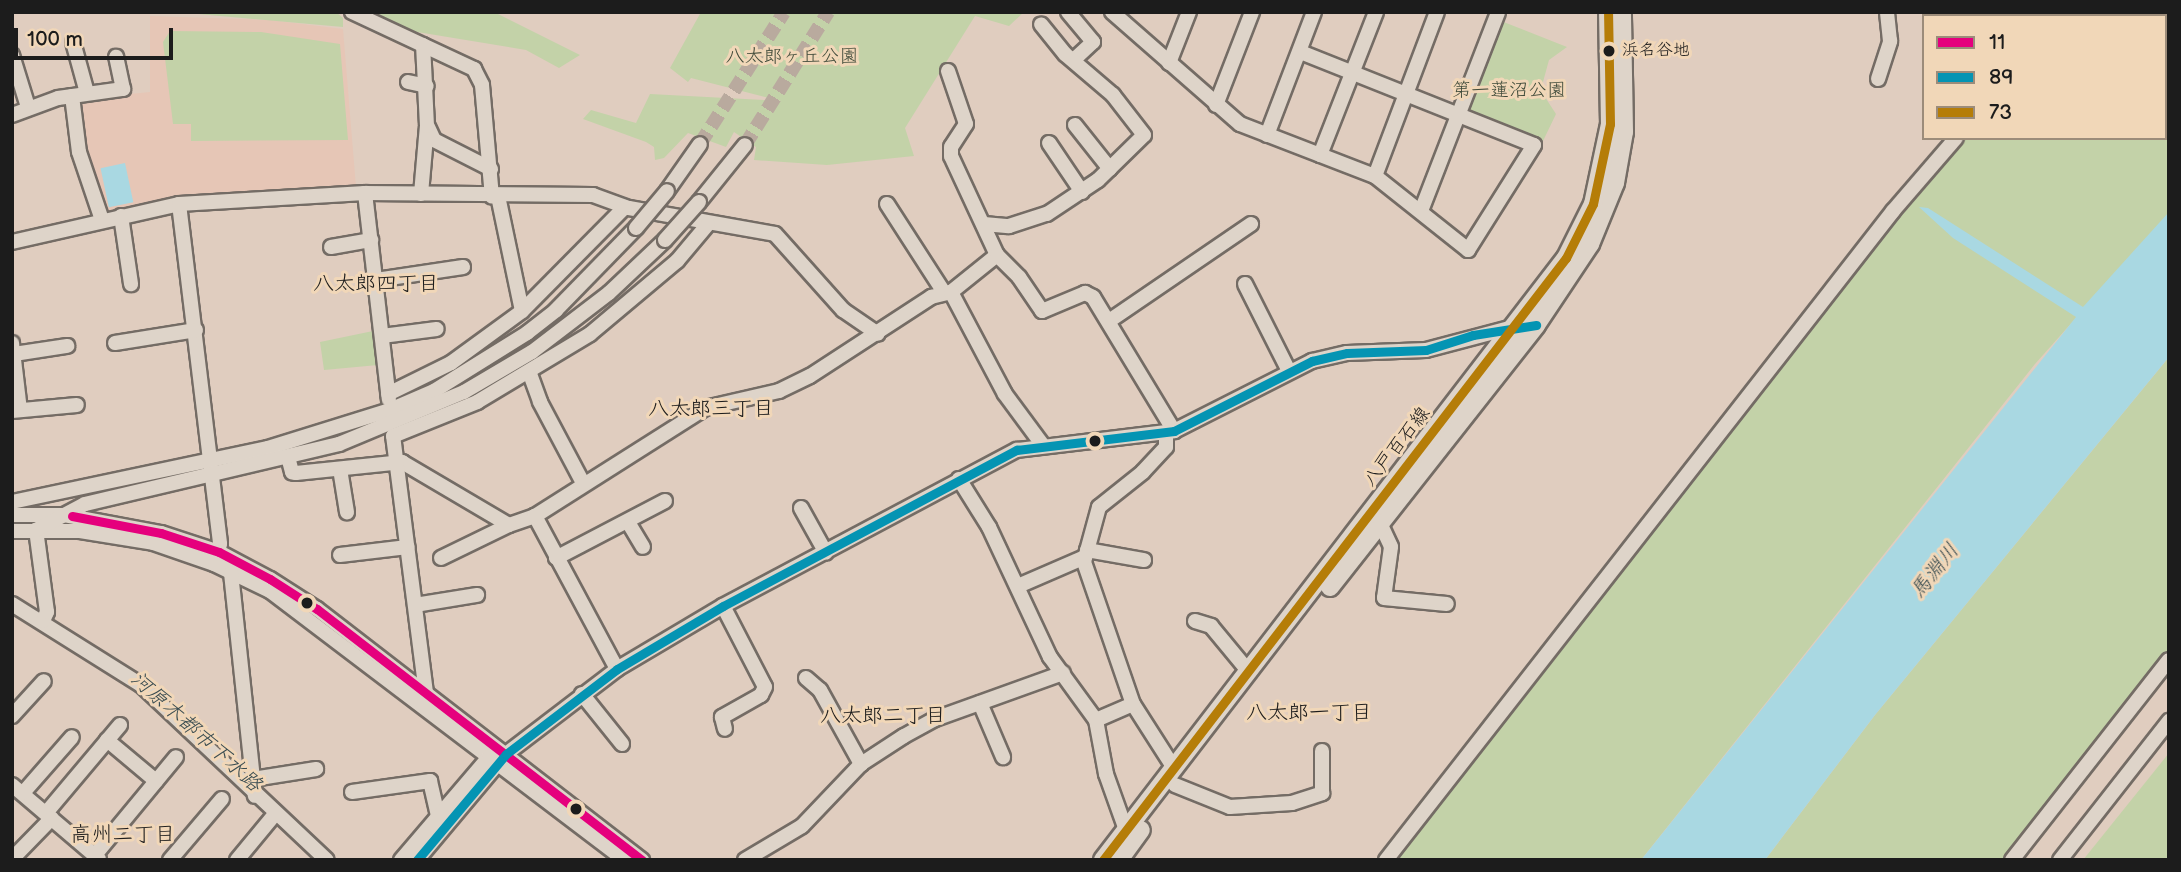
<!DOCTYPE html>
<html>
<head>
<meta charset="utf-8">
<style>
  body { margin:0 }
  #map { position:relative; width:2181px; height:872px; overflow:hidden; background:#e0cdbf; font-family:"Balsamiq Sans","Klee One",sans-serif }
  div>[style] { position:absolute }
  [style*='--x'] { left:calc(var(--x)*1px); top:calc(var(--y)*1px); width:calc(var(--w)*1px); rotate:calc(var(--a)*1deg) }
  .built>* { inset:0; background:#e6c6b6 }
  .green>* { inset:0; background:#c3d2a8 }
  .water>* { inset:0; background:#a9d8e2; transform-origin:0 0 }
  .stream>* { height:3.5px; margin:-1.75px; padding:0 1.75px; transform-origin:1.75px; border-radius:1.75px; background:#a9d8e2 }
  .minor-tunnel>* { height:14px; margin-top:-7px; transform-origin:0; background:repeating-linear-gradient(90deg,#b9aa9e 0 14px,transparent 0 21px) }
  .roads { filter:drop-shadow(2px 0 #746c65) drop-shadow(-2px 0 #746c65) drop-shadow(0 2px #746c65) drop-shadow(0 -2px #746c65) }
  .minor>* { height:14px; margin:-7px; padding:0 7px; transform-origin:7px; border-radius:7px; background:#ded4c9 }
  .major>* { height:18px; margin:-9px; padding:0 9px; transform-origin:9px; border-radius:9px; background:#ded4c9 }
  .bridges { filter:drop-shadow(2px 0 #746c65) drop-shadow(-2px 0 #746c65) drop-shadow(0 2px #746c65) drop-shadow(0 -2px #746c65) }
  .minor-bridge>* { height:14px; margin:-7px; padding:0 7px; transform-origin:7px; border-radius:7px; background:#ded4c9 }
  .bus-1>* { height:9px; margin:-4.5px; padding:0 4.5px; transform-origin:4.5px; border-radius:4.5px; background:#e5007d }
  .bus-2>* { height:9px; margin:-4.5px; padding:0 4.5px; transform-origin:4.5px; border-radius:4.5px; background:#0494b3 }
  .bus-3>* { height:9px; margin:-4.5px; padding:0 4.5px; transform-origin:4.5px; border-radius:4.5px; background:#b57d08 }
  .dots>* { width:19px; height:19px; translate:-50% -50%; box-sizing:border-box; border:4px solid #f1d7b8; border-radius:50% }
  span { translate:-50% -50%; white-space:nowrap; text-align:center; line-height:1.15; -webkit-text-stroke:6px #f1d7b8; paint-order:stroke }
  .bus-label { font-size:17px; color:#1c1c1c }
  .left { translate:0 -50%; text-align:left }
  .park-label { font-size:19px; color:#404b3a }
  .street-label { font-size:19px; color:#1c1c1c }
  .neighbourhood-label { font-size:21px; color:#1c1c1c }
  .water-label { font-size:21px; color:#394c51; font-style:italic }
  .frame { position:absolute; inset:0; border:14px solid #1c1c1c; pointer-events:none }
  .legend { position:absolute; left:1922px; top:14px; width:245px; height:126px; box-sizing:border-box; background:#f1d7b8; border:2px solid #9c8c7a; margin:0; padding:9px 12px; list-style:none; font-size:21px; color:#1c1c1c }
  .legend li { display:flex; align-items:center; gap:14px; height:35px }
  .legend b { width:35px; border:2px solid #9c8c7a }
  .scale { position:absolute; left:14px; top:28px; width:159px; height:32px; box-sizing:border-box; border:4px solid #1c1c1c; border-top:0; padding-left:9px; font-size:21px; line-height:24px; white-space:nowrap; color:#1c1c1c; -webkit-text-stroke:5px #f1d7b8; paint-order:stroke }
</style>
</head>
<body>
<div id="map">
  <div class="built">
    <div style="clip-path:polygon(150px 16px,270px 20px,343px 29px,356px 187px,182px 197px,106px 213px,82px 146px,79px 99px,150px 92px)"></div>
  </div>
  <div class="green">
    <div style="clip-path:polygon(176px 12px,336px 12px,343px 18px,343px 27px)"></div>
    <div style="clip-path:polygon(371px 12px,494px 12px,580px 55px,559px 68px,526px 50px,405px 30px)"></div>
    <div style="clip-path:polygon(701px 12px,1024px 12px,1009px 26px,975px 16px,905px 128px,914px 156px,827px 165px,754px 160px,756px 147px,734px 132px,726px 147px,688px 133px,664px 158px,655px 160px,654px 147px,646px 142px,583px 119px,591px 110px,636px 123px,650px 94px,781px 101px,691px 78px,688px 82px,670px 68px)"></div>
    <div style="clip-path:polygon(2080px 12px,2169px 12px,2169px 212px,2164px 219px,2035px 364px,1641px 860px,1395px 860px,1909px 200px,1963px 138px,2165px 138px,2165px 16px,2077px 16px)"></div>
    <div style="clip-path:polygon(1501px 21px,1567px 47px,1549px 60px,1543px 82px,1543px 94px,1556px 114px,1543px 141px,1469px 112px)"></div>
    <div style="clip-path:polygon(170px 31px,261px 32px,340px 44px,348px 140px,191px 141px,191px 124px,173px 124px,163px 42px)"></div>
    <div style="clip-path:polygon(373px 331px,378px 365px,324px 370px,320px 342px)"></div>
    <div style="clip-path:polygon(2169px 357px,2169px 651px,2005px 860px,1765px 860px,1875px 715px)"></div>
    <div style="clip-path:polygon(2169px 753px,2169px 860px,2083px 860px)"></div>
  </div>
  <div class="water">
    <div style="left:125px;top:163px;width:40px;height:25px;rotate:78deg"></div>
    <div style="clip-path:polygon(1919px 207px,1928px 208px,2083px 307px,2169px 212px,2169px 357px,1875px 715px,1765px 860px,1641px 860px,2076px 317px,1953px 238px)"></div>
  </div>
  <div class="stream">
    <div style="--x:71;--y:633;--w:59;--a:31.8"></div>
    <div style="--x:161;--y:694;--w:72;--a:43.9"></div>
  </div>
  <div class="minor-tunnel">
    <div style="--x:700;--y:144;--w:156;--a:-57.5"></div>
    <div style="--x:745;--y:145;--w:157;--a:-58"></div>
  </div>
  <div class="roads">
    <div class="minor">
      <div style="--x:352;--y:12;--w:135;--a:25"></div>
      <div style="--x:474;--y:69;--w:18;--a:63"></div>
      <div style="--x:482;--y:85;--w:112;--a:84.9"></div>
      <div style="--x:1068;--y:12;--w:39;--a:50"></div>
      <div style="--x:1093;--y:42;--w:26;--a:137"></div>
      <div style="--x:1112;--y:12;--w:170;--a:41.2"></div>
      <div style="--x:1240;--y:124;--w:145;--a:21.1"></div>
      <div style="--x:1375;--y:176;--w:119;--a:38.5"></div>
      <div style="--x:1468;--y:250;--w:124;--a:-57.8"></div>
      <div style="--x:1534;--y:145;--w:252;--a:-158.3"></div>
      <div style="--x:2051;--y:16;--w:5;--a:-53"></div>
      <div style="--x:2068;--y:16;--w:5;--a:-53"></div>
      <div style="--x:73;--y:42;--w:53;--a:74.6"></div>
      <div style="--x:12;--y:55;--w:54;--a:72.9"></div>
      <div style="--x:1169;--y:63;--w:55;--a:-68.6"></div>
      <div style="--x:948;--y:71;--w:56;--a:71.2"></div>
      <div style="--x:966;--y:124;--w:27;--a:123"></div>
      <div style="--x:951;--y:147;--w:9;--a:90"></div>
      <div style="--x:951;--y:156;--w:109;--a:65.1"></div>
      <div style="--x:997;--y:255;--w:59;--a:141.2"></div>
      <div style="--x:1878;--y:79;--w:40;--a:-72"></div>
      <div style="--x:1890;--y:41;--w:29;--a:-96"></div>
      <div style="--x:408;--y:82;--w:19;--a:12"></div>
      <div style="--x:72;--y:96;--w:56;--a:82.9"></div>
      <div style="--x:79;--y:152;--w:72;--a:71.3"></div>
      <div style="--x:1216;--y:105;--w:100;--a:-68.8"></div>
      <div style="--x:12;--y:115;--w:49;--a:-20.3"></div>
      <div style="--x:58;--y:98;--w:66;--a:-7.9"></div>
      <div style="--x:123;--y:89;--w:33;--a:-102"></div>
      <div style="--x:1075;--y:125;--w:56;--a:51.5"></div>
      <div style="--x:428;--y:127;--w:14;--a:65"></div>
      <div style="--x:434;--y:140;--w:64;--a:27"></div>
      <div style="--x:1267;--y:135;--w:132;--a:-69.1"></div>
      <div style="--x:1049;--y:143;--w:59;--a:56"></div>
      <div style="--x:1320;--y:155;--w:154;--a:-68.6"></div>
      <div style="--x:1375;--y:176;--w:175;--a:-69.3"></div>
      <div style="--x:667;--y:191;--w:57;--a:-54.9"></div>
      <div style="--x:365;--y:193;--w:208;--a:83.4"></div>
      <div style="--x:421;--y:194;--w:68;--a:-85"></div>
      <div style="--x:427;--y:126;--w:81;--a:-92.8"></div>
      <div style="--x:498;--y:196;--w:117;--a:78.2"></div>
      <div style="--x:699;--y:202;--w:73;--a:-51.1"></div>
      <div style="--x:179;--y:204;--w:342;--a:83.1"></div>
      <div style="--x:220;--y:544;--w:16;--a:104"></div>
      <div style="--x:887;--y:204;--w:103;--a:57.2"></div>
      <div style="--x:1421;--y:211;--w:213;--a:-68.8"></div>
      <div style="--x:121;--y:216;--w:69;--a:81.6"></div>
      <div style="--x:984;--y:224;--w:25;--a:5"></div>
      <div style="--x:1009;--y:226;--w:40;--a:-18"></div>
      <div style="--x:1047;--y:214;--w:61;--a:-33.7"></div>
      <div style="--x:1098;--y:180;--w:64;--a:-44.4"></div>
      <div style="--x:1144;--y:135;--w:51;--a:-127.8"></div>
      <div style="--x:1113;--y:95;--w:63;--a:-139.5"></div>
      <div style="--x:1065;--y:54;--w:38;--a:-129"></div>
      <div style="--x:12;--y:242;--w:171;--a:-12.8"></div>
      <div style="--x:179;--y:204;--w:186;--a:-3.4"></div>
      <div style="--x:365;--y:193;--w:228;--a:0.5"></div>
      <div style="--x:593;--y:195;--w:38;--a:20"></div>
      <div style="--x:629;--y:208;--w:148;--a:10.1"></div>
      <div style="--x:775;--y:234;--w:102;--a:48.2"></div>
      <div style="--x:843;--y:310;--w:42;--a:34.4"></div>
      <div style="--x:331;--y:247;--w:41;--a:-9.9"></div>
      <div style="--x:997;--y:255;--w:31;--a:45"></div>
      <div style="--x:1019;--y:277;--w:41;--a:55.9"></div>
      <div style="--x:1042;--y:311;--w:47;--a:-22.7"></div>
      <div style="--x:1085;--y:293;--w:9;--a:27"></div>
      <div style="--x:1093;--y:297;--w:157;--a:58.8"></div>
      <div style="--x:376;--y:280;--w:88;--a:-8.5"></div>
      <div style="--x:1245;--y:284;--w:97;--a:63.2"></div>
      <div style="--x:1109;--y:321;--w:172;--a:-34.3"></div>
      <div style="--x:382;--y:336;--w:55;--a:-7.3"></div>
      <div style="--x:12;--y:343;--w:67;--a:83.2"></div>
      <div style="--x:115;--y:343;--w:82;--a:-9.1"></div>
      <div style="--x:14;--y:354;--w:54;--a:-8.6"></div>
      <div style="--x:530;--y:374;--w:30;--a:70"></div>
      <div style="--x:540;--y:402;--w:92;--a:62"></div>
      <div style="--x:388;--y:394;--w:70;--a:-26.2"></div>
      <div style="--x:451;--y:363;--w:88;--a:-36.2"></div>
      <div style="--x:522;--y:311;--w:146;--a:-45.3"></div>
      <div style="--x:12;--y:411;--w:65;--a:-5.3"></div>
      <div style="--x:1166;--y:433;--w:14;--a:90"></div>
      <div style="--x:1166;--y:447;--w:34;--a:133"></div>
      <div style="--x:1143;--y:472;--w:56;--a:141.5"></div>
      <div style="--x:1099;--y:507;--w:57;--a:105.3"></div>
      <div style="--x:1084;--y:562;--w:150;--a:71"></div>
      <div style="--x:1133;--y:704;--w:76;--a:57.4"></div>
      <div style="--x:288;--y:457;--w:16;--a:75"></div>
      <div style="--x:292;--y:472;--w:4;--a:14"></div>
      <div style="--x:296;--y:473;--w:107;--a:-5.9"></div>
      <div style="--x:402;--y:462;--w:124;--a:30.5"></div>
      <div style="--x:509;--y:525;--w:28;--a:-19"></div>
      <div style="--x:340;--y:469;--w:44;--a:80.8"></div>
      <div style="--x:959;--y:479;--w:57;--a:58"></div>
      <div style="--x:989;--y:527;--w:144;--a:64.9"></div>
      <div style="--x:1050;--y:657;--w:78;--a:53.9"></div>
      <div style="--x:1096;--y:720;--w:40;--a:-23.4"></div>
      <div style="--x:12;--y:502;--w:262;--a:-11.9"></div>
      <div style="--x:268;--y:448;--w:128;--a:-17.3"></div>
      <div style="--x:390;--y:410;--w:48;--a:-23.4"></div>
      <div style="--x:434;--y:391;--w:110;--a:-31.9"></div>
      <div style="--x:527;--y:333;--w:37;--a:-38"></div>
      <div style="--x:556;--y:310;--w:115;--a:-45.7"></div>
      <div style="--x:801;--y:508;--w:51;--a:60.9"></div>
      <div style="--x:12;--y:515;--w:52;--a:0"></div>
      <div style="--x:64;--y:515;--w:99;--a:10.5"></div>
      <div style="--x:161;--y:533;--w:61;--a:18.1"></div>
      <div style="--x:219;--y:552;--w:58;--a:27.9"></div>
      <div style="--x:270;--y:579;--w:56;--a:32.6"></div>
      <div style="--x:317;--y:609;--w:411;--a:37.7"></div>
      <div style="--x:628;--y:522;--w:29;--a:59"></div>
      <div style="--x:1380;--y:523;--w:26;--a:65"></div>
      <div style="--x:1391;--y:547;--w:51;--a:97.8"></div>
      <div style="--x:1384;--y:598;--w:63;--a:5.4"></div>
      <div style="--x:12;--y:531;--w:68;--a:0"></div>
      <div style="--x:80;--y:531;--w:74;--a:9.3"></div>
      <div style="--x:153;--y:543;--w:65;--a:19"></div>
      <div style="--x:214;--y:564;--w:62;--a:25.7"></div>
      <div style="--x:270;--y:591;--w:445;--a:37.2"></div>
      <div style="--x:1087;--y:550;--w:58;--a:10"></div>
      <div style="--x:340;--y:555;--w:68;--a:-6.7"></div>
      <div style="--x:441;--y:558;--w:76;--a:-25.9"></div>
      <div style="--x:556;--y:558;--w:123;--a:-27.6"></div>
      <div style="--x:231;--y:573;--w:224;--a:83.9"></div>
      <div style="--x:1018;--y:586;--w:73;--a:-23.4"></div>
      <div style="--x:12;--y:604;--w:152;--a:32.1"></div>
      <div style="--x:141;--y:685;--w:255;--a:43.3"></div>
      <div style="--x:415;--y:605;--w:63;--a:-9.2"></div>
      <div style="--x:723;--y:606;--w:91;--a:62.6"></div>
      <div style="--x:765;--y:687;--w:9;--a:117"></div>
      <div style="--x:761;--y:695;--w:45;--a:150.6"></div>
      <div style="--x:722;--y:717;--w:12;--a:76"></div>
      <div style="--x:43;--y:621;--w:10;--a:-66"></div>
      <div style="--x:47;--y:612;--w:83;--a:-97.6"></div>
      <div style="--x:36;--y:530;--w:55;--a:-28"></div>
      <div style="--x:85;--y:504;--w:261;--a:-13.3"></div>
      <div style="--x:339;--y:444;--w:135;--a:-22.6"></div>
      <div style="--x:464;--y:392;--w:79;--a:-30.5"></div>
      <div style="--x:532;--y:352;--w:97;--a:-37.5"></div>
      <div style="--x:609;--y:293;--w:77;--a:-43.4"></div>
      <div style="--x:1195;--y:621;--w:17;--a:17"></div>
      <div style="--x:1211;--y:626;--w:60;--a:50.4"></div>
      <div style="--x:617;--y:669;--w:174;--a:-118.2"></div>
      <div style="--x:535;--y:516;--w:201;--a:-32.4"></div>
      <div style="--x:705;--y:408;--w:76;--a:-12.9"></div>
      <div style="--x:779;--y:391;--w:34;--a:-26"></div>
      <div style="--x:810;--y:376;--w:145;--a:-33.1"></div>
      <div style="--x:931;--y:297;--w:21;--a:-14"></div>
      <div style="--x:951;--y:292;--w:115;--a:62.1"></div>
      <div style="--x:1005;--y:394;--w:62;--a:53.5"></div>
      <div style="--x:806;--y:678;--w:18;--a:41"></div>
      <div style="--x:820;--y:690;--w:85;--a:61"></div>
      <div style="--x:426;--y:693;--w:259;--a:-97.3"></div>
      <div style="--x:393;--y:436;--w:91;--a:-22"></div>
      <div style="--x:477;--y:402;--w:132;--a:-31"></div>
      <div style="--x:590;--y:334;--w:114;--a:-40"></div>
      <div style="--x:677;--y:261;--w:48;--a:-50"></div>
      <div style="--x:582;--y:694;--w:64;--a:51.3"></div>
      <div style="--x:980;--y:703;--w:59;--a:66.9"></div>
      <div style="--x:12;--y:716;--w:47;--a:-47.6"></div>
      <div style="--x:1096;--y:720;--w:55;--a:79.5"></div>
      <div style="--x:1106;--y:774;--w:59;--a:70.3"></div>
      <div style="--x:107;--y:740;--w:64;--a:39.9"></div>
      <div style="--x:253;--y:779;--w:64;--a:-9"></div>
      <div style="--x:12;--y:785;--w:114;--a:40.4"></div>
      <div style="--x:1175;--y:785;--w:59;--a:21.8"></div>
      <div style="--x:1230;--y:807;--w:62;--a:-3.7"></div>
      <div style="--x:1292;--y:803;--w:32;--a:-18"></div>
      <div style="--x:1322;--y:793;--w:42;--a:-90"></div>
      <div style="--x:352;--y:792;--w:79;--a:-8"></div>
      <div style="--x:430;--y:781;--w:37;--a:77"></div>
      <div style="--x:23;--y:793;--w:74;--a:-48.8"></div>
      <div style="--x:46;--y:813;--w:115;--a:-49.9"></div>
      <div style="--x:95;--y:855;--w:127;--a:-50.4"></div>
      <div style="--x:12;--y:859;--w:57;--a:-45.7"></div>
      <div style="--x:170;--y:860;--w:80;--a:-49.6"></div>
      <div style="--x:237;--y:860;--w:60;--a:-50.4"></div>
      <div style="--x:401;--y:860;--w:135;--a:-49.5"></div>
      <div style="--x:489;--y:757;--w:8;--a:-14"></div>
      <div style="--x:417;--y:860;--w:138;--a:-50"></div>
      <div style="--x:506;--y:754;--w:140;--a:-37.4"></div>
      <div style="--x:617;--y:669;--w:123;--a:-30.7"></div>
      <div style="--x:723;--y:606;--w:333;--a:-28"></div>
      <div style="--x:1017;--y:450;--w:158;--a:-6.9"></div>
      <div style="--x:1174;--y:431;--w:155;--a:-26.9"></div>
      <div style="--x:1312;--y:361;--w:36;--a:-13"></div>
      <div style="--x:1347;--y:353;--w:79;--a:-2.2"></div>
      <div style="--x:1426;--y:350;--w:94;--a:-14.8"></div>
      <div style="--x:745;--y:860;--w:66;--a:-30.8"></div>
      <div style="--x:802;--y:826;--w:86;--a:-46.4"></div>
      <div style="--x:861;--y:764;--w:51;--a:-33.1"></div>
      <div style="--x:904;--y:736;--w:35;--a:-29"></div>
      <div style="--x:935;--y:719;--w:136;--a:-19.8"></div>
      <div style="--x:1386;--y:860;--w:824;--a:-52"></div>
      <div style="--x:1893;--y:211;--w:96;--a:-49.2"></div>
      <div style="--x:2012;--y:860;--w:254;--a:-51.9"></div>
      <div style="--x:2060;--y:860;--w:177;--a:-51.9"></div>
    </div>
    <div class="major">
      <div style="--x:1330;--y:587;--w:333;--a:-51.8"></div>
      <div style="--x:1536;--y:325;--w:97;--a:-56.3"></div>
      <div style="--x:1590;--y:244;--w:66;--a:-67.7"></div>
      <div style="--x:1615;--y:183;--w:52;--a:-80"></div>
      <div style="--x:1624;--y:132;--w:120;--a:-91"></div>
      <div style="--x:1103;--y:860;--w:759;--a:-52.44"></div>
      <div style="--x:1566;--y:258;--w:60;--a:-63.4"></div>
      <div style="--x:1593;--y:204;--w:82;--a:-78"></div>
      <div style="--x:1610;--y:124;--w:112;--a:-91"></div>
      <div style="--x:1119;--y:860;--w:37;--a:-54"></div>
    </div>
  </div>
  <div class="bridges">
    <div class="minor-bridge">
      <div style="--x:636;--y:228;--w:48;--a:-50"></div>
      <div style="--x:665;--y:240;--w:51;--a:-48.2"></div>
    </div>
  </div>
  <div class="bus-1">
    <div style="--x:72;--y:516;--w:91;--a:10.8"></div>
    <div style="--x:161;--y:533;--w:61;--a:18.1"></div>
    <div style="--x:219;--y:552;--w:58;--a:27.9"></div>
    <div style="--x:270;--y:579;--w:56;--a:32.6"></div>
    <div style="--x:317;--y:609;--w:411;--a:37.7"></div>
  </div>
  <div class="bus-2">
    <div style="--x:417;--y:860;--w:138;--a:-50"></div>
    <div style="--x:506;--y:754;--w:140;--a:-37.4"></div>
    <div style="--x:617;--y:669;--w:123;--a:-30.7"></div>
    <div style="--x:723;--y:606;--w:333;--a:-28"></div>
    <div style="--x:1017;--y:450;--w:158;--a:-6.9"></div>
    <div style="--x:1174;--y:431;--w:155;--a:-26.9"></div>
    <div style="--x:1312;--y:361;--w:36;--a:-13"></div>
    <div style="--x:1347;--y:353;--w:79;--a:-2.2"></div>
    <div style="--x:1426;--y:350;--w:49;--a:-17.7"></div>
    <div style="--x:1473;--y:335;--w:64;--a:-9"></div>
  </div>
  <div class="bus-3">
    <div style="--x:1103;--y:860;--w:759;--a:-52.44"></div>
    <div style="--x:1566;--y:258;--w:60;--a:-63.4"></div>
    <div style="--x:1593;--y:204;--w:82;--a:-78"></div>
    <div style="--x:1610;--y:124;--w:112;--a:-91"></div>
  </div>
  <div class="dots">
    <div style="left:1609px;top:51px;background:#1c1c1c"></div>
    <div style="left:1095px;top:441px;background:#1c1c1c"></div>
    <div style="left:307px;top:603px;background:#1c1c1c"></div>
    <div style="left:576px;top:809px;background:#1c1c1c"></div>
  </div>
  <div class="bus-label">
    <span class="left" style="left:1622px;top:51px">浜名谷地</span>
  </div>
  <div class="park-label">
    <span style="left:792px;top:57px">八太郎ヶ丘公園</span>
    <span style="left:1509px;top:91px">第一蓮沼公園</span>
  </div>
  <div class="street-label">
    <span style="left:1397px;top:447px;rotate:-52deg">八戸百石線</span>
  </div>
  <div class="neighbourhood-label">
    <span style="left:376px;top:284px">八太郎四丁目</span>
    <span style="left:711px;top:409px">八太郎三丁目</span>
    <span style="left:1309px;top:713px">八太郎一丁目</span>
    <span style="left:883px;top:716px">八太郎二丁目</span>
    <span style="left:123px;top:835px">高州二丁目</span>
  </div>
  <div class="water-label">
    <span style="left:1935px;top:571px;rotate:-51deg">馬淵川</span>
    <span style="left:196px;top:732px;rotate:42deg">河原木都市下水路</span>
  </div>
  <div class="frame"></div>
  <ul class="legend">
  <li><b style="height:9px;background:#e5007d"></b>11</li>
  <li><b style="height:9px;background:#0494b3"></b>89</li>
  <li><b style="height:9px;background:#b57d08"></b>73</li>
  </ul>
  <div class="scale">100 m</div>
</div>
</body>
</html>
